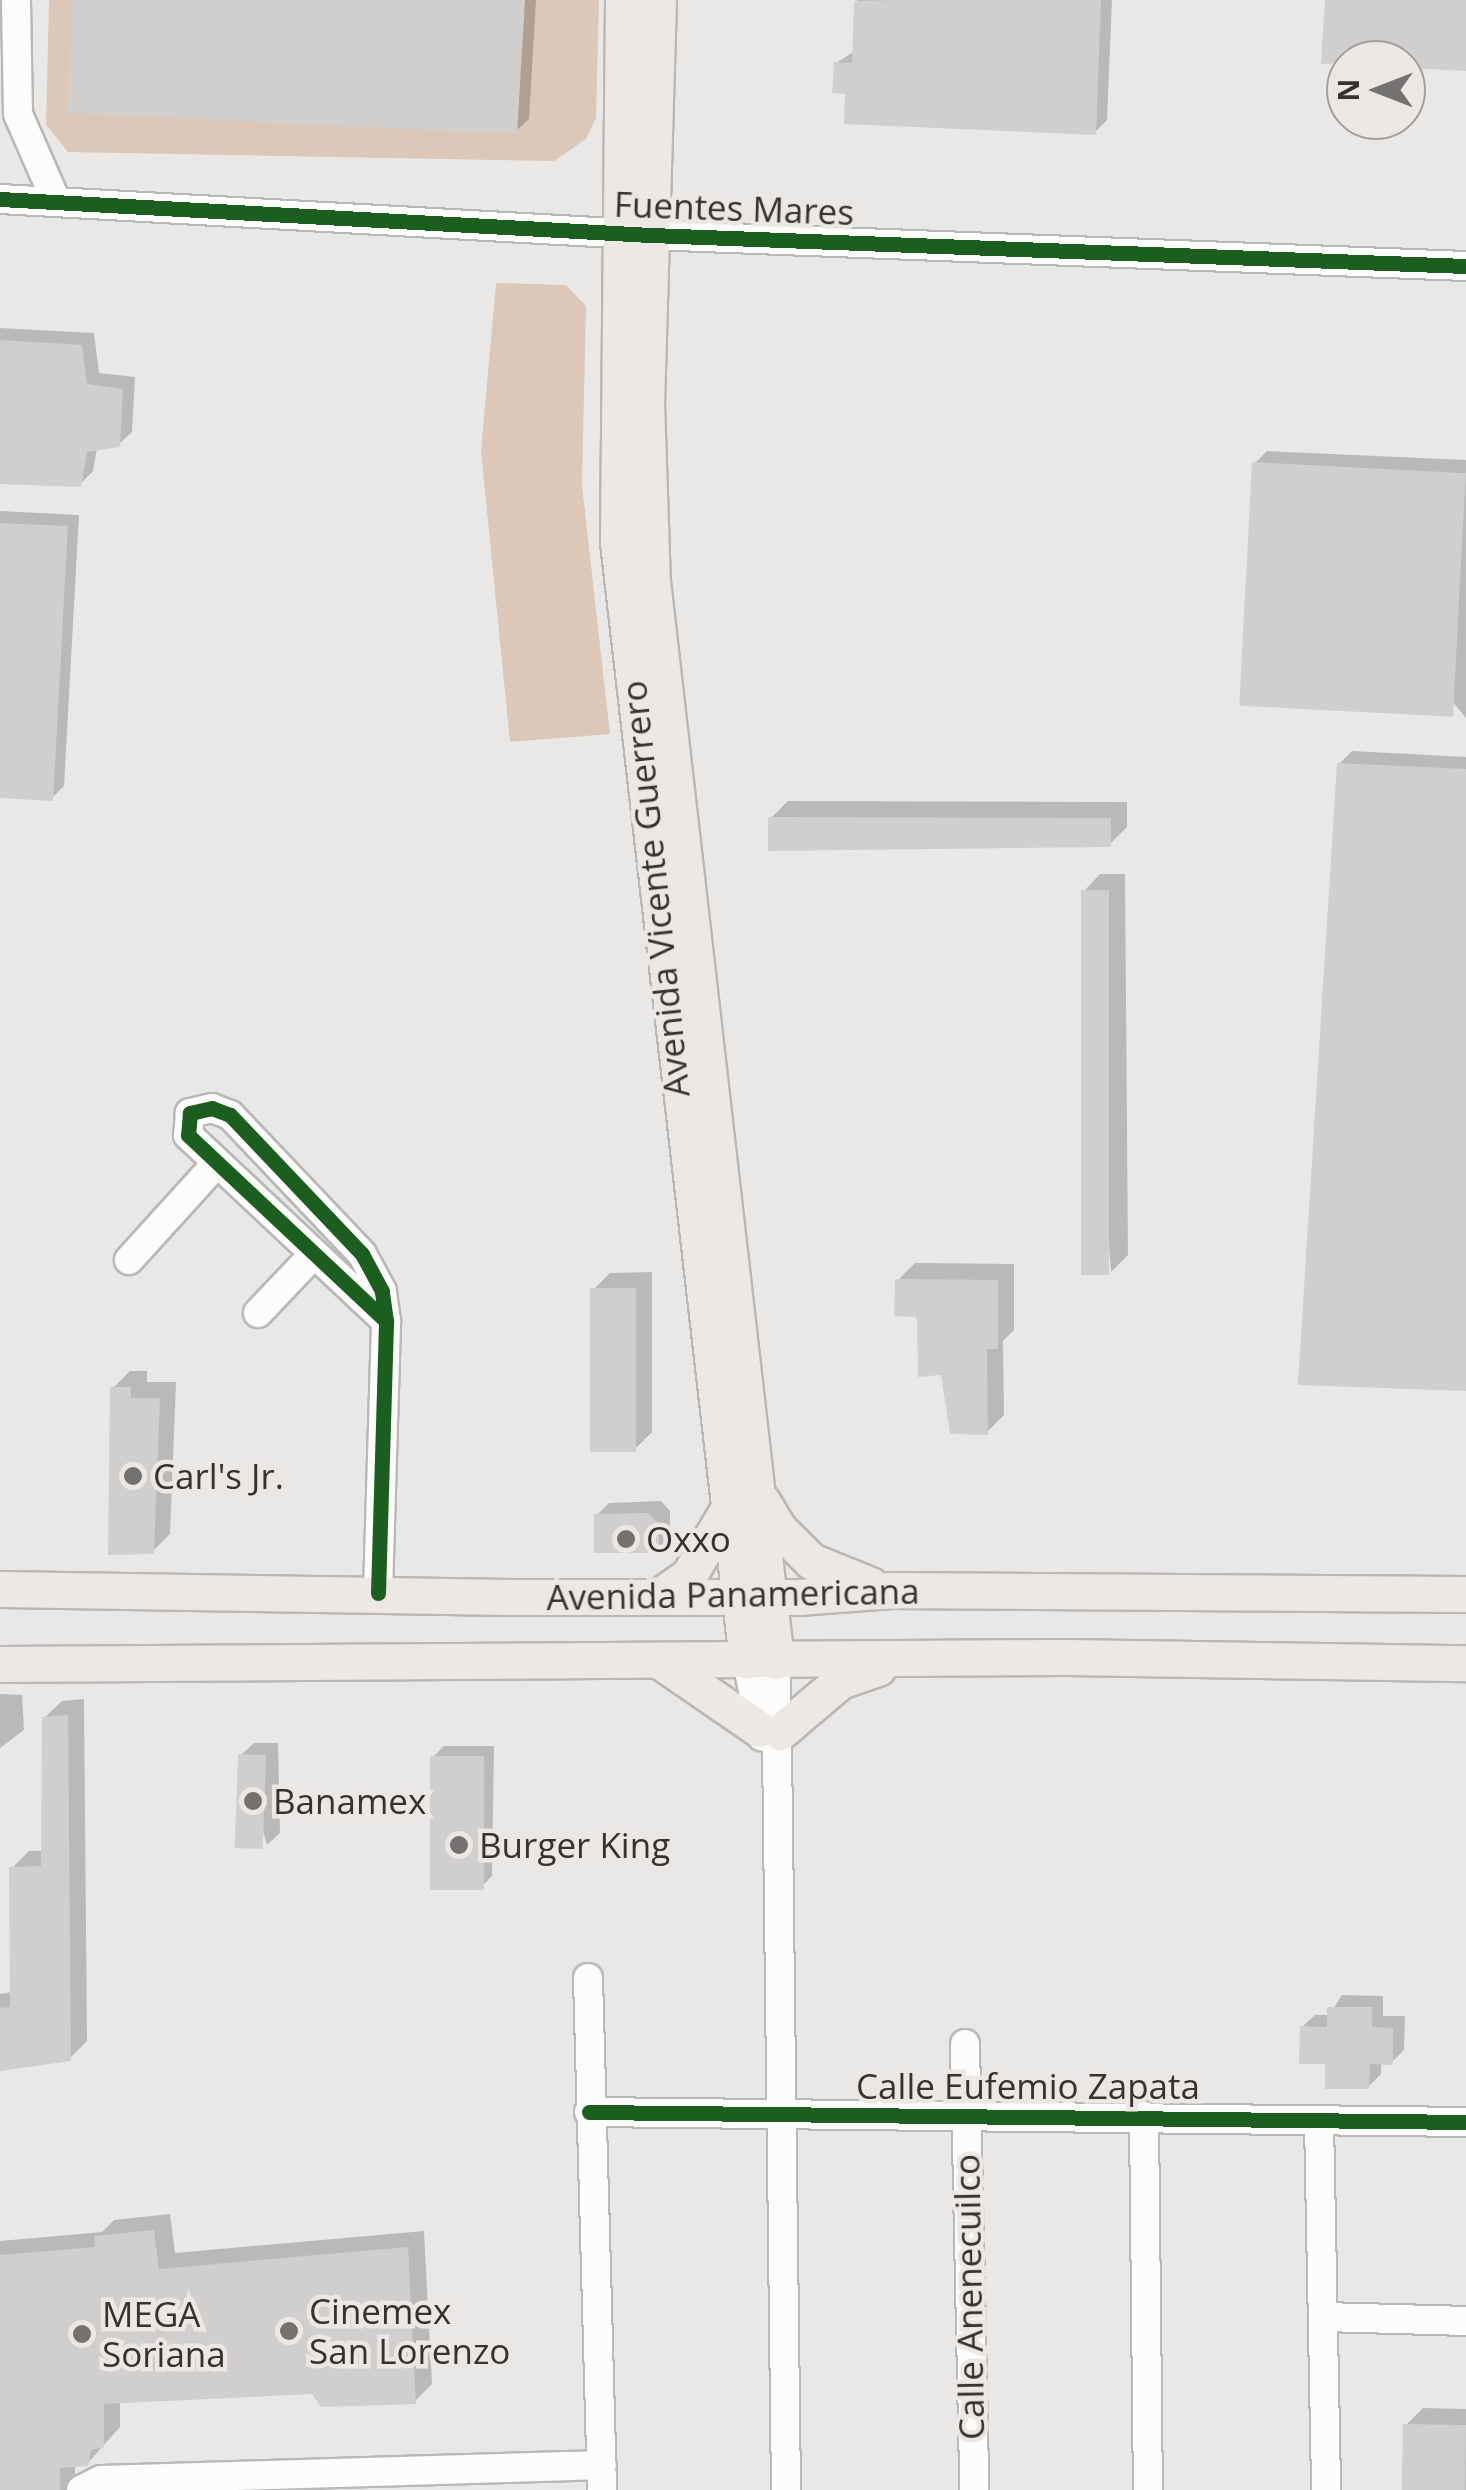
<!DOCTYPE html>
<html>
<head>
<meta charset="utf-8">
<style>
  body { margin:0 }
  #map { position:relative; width:1466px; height:2490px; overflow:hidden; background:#eae8e6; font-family:"Open Sans",sans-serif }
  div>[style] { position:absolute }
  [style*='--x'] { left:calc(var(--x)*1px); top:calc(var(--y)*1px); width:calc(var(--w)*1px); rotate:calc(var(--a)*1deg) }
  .green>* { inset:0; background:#dcc8b8 }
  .shadow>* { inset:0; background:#0003 }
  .building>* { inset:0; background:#d1cfce; transform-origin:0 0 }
  .roads { filter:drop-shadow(2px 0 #bab8b7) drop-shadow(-2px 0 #bab8b7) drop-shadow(0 2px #bab8b7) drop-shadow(0 -2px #bab8b7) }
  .minor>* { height:28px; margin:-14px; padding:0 14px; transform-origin:14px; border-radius:14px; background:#fcfcfb }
  .major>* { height:35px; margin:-17.5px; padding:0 17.5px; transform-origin:17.5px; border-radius:17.5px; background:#ede8e4 }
  .cycleway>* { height:15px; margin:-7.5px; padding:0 7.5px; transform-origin:7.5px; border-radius:7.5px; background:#1b5e20 }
  .dots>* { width:28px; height:28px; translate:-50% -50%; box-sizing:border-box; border:5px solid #ece7e4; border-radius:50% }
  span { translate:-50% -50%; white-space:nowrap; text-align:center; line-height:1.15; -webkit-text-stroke:9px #ece7e4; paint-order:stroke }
  .street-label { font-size:35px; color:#353332 }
  .poi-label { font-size:35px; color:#353332 }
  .left { translate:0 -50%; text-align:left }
  .north { position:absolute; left:1326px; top:40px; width:100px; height:100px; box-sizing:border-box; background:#ece7e4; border:2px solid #a39f9d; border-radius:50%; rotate:270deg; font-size:28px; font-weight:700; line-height:40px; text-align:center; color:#353332 }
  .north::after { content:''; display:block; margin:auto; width:35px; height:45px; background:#747271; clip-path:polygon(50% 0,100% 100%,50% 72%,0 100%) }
</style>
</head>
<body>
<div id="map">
  <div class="green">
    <div style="clip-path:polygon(49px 0,599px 0,596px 118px,586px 139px,554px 161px,68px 152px,46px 125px)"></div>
    <div style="clip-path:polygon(496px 283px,566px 285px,586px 306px,582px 485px,610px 734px,510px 742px,481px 451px)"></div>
  </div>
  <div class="shadow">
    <div style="clip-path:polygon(75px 0,536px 0,529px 119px,516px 131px)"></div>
    <div style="clip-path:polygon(857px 0,1112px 0,1107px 120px,1095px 132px,848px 91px,836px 63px,855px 51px)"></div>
    <div style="clip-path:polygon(0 328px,94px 333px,99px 373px,135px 377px,132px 432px,119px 444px,97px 448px,93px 471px,80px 484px,0 482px)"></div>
    <div style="clip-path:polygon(1267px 451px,1466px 460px,1466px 718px,1255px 463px)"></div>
    <div style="clip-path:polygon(0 511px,79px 515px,64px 786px,52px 798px,0 795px)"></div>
    <div style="clip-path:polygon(1352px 751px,1466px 757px,1466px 1388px,1339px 764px)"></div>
    <div style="clip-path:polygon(788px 801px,1127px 802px,1127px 827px,1110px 844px,771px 818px)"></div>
    <div style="clip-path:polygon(1100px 874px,1125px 874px,1128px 1255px,1111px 1272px,1084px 891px)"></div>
    <div style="clip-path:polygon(915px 1263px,1014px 1264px,1014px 1330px,1003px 1341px,1004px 1415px,987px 1432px,943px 1373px,898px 1280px)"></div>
    <div style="clip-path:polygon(652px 1272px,652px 1432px,635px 1449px,593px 1290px,610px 1273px)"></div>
    <div style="clip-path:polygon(130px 1371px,147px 1371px,147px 1382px,176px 1382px,170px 1534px,153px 1551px,113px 1388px)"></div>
    <div style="clip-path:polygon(661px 1501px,670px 1511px,670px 1538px,658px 1550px,596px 1516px,609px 1503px)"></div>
    <div style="clip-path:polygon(0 1694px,22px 1695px,24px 1730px,0 1748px)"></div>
    <div style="clip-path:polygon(84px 1699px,87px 2041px,70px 2058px,0 2068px,0 1994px,12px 1992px,12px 1868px,29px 1851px,43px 1851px,44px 1718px,62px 1701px)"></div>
    <div style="clip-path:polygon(254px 1743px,278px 1743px,280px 1833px,267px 1845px,241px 1755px)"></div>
    <div style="clip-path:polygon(444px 1746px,494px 1746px,492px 1876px,481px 1887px,433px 1757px)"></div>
    <div style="clip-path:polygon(1342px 1995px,1383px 1996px,1383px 2016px,1405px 2016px,1404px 2050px,1392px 2062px,1381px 2062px,1381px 2074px,1368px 2087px,1328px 2061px,1302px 2027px,1315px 2015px,1329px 2015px)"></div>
    <div style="clip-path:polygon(170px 2214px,175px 2253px,424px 2231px,432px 2384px,415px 2401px,314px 2392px,120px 2400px,120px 2427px,87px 2464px,75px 2464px,75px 2490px,0 2490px,0 2241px,102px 2232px,114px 2220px)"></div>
    <div style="clip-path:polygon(1423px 2408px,1466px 2409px,1466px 2490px,1404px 2490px,1406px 2425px)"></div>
  </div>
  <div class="building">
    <div style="clip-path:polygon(72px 0,525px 0,517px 134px,68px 113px)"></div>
    <div style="clip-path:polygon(895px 0,1101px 0,1096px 135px,844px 124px,845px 94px,832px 93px,834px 62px,852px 63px,854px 1px)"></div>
    <div style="clip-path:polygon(1325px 0,1466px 0,1466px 71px,1406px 68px,1406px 60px,1321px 64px)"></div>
    <div style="clip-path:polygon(0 340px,82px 345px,87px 384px,123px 389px,120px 447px,87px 452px,81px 487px,0 484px)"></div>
    <div style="left:1252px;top:462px;width:214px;height:244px;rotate:3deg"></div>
    <div style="clip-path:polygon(0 523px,68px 526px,53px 801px,0 798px)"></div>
    <div style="clip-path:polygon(1337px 763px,1466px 769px,1466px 1391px,1298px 1385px)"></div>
    <div style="clip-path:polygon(768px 817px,1111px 818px,1111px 847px,768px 851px)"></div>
    <div style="left:1081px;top:890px;width:28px;height:385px"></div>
    <div style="clip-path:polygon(895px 1279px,998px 1280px,998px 1349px,987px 1349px,988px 1435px,950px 1434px,941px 1375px,918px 1377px,917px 1317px,894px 1316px)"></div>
    <div style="left:590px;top:1288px;width:46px;height:164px"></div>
    <div style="clip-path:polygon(110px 1387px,131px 1387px,131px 1398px,160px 1398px,154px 1554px,108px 1555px)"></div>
    <div style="clip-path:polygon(648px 1513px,659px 1524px,659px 1553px,594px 1553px,594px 1514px)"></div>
    <div style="clip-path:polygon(68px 1715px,71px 2061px,0 2071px,0 2008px,10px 2007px,9px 1867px,41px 1866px,42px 1717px)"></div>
    <div style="left:238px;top:1754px;width:28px;height:94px;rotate:2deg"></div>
    <div style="left:430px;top:1756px;width:54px;height:134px"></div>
    <div style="clip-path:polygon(1327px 2007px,1372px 2007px,1372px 2027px,1393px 2028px,1393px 2065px,1370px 2064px,1369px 2089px,1325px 2089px,1325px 2064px,1299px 2064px,1300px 2026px,1327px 2027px)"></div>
    <div style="clip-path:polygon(154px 2230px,159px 2269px,408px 2247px,416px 2404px,321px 2407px,312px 2394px,104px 2404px,104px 2447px,91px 2450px,88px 2466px,60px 2468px,60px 2490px,0 2490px,0 2255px,95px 2247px,94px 2236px)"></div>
    <div style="left:1403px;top:2424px;width:63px;height:66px;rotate:1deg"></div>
  </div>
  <div class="roads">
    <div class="minor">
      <div style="--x:16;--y:0;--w:114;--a:89"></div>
      <div style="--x:18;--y:114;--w:95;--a:66.4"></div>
      <div style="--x:0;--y:199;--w:652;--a:3.17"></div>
      <div style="--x:651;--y:235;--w:816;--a:2.18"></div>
      <div style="--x:129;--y:1260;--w:130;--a:-47.8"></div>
      <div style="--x:258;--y:1313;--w:81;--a:-46.5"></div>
      <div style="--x:378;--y:1593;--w:272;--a:-88.3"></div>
      <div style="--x:386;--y:1321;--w:30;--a:-98"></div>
      <div style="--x:382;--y:1291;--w:42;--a:-118.4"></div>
      <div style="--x:362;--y:1254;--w:192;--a:-133.5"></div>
      <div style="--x:230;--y:1115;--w:19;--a:-159"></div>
      <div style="--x:212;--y:1108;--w:23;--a:167"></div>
      <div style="--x:190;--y:1113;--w:22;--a:95"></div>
      <div style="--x:188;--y:1135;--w:272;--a:43.2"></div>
      <div style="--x:747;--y:1661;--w:77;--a:78.8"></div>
      <div style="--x:776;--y:1661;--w:829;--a:89.31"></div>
      <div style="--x:588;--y:1978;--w:512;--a:88.43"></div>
      <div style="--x:965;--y:2044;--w:446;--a:88.8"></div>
      <div style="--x:589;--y:2112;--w:877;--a:0.65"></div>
      <div style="--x:1144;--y:2116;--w:374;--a:89.4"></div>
      <div style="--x:1319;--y:2120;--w:370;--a:88.9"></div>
      <div style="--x:1324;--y:2317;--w:142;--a:1.6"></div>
      <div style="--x:81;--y:2490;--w:22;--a:-27"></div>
      <div style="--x:101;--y:2480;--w:501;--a:-1.71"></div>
    </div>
    <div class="major">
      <div style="--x:623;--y:0;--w:542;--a:90.53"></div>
      <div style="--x:618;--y:542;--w:1126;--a:83.42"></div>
      <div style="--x:658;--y:0;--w:403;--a:91.7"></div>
      <div style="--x:646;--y:403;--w:178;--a:88.1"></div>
      <div style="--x:652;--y:581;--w:1087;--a:83.45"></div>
      <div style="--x:762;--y:1501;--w:31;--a:59"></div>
      <div style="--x:778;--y:1528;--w:47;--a:45"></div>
      <div style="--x:811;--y:1561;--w:64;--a:22.1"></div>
      <div style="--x:0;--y:1589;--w:512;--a:0.9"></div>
      <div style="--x:512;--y:1597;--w:287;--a:0"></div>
      <div style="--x:799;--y:1597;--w:92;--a:-4.4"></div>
      <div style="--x:891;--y:1590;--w:575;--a:0.4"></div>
      <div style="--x:658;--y:1597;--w:38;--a:-35"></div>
      <div style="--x:689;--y:1575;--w:74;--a:-59.3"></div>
      <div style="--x:663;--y:1663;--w:116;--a:34.5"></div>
      <div style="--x:0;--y:1664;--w:1068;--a:-0.38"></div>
      <div style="--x:1068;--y:1657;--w:398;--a:0.9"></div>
      <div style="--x:780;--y:1732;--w:79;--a:-40.4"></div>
      <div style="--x:840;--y:1681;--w:40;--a:-18.9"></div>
    </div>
  </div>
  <div class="cycleway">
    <div style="--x:0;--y:199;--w:652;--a:3.17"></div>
    <div style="--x:651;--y:235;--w:816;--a:2.18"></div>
    <div style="--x:378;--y:1593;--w:272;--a:-88.3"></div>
    <div style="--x:386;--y:1321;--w:30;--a:-98"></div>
    <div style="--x:382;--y:1291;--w:42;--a:-118.4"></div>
    <div style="--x:362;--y:1254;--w:192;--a:-133.5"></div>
    <div style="--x:230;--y:1115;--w:19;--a:-159"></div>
    <div style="--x:212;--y:1108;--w:23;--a:167"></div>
    <div style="--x:190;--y:1113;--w:22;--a:95"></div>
    <div style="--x:188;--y:1135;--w:272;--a:43.2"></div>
    <div style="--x:589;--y:2112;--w:877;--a:0.65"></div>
  </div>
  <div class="dots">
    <div style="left:133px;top:1476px;background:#747271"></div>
    <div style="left:626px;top:1539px;background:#747271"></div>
    <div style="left:253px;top:1801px;background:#747271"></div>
    <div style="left:459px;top:1845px;background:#747271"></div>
    <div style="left:289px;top:2331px;background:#747271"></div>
    <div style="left:82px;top:2334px;background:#747271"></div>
  </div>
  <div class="street-label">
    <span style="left:734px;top:208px;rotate:2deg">Fuentes Mares</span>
    <span style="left:655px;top:889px;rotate:-96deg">Avenida Vicente Guerrero</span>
    <span style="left:733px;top:1594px;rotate:-1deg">Avenida Panamericana</span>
    <span style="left:1028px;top:2086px">Calle Eufemio Zapata</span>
    <span style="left:969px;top:2297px;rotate:-91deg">Calle Anenecuilco</span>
  </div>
  <div class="poi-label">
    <span class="left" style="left:153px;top:1476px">Carl's Jr.</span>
    <span class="left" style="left:646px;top:1539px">Oxxo</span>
    <span class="left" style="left:273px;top:1801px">Banamex</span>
    <span class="left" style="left:479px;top:1845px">Burger King</span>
    <span class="left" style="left:309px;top:2331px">Cinemex<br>San Lorenzo</span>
    <span class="left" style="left:102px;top:2334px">MEGA<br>Soriana</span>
  </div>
  <div class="north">N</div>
</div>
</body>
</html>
